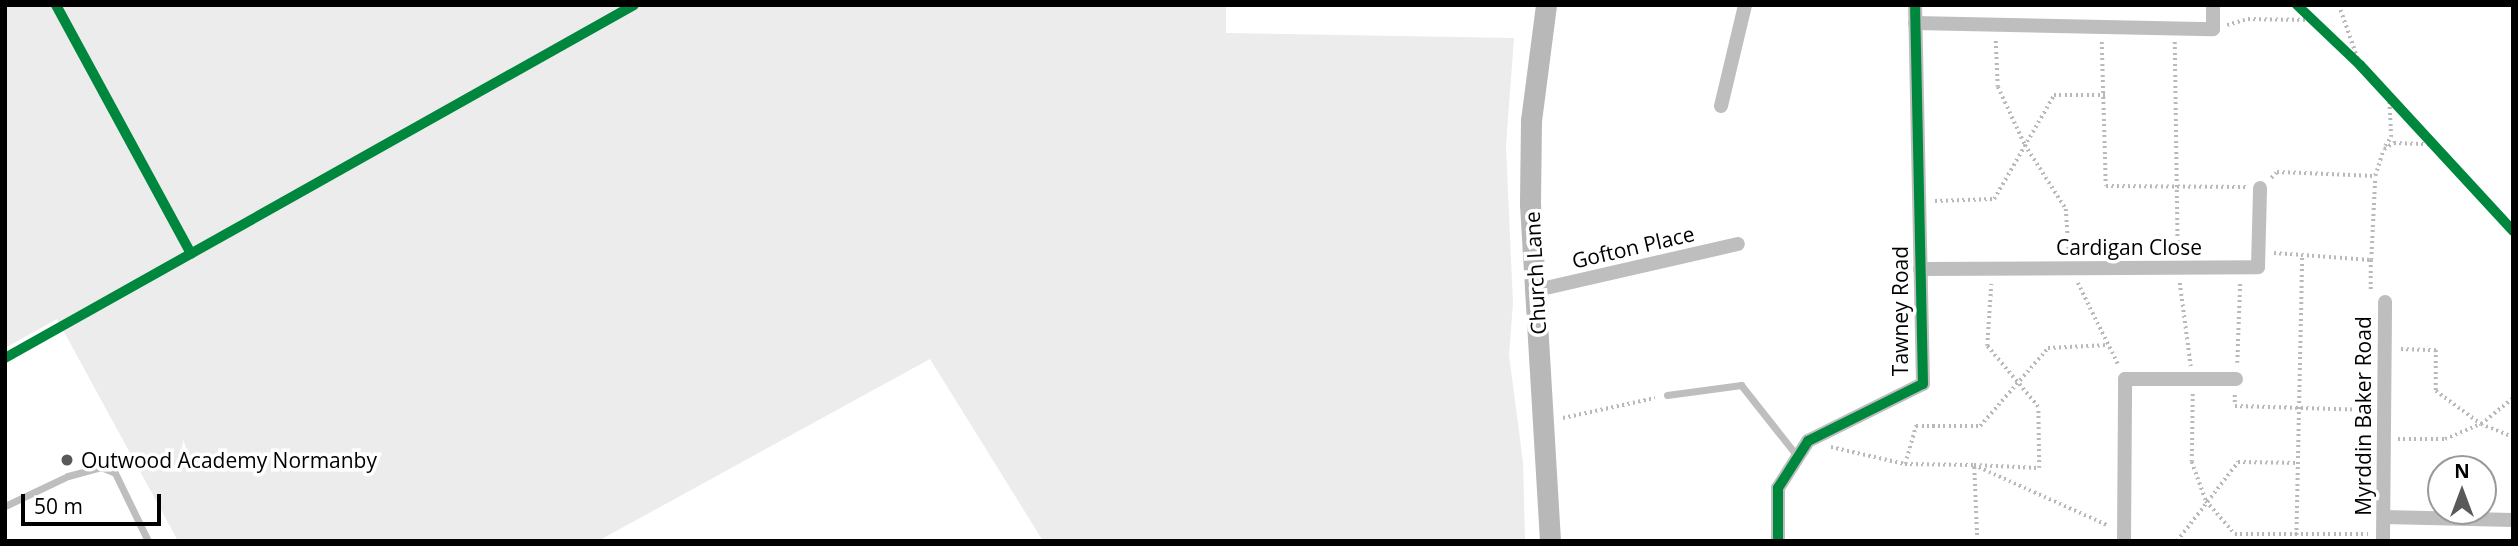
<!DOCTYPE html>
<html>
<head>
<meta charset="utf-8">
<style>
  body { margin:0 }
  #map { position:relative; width:2518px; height:546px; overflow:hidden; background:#fff; font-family:"Open Sans",sans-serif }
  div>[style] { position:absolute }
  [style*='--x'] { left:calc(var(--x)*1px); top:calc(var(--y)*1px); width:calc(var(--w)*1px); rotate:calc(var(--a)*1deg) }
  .green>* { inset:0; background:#ececec }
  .path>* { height:3.5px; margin-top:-1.75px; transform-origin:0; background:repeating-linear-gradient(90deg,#b9b9b9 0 2px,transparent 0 5.5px) }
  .lane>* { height:7px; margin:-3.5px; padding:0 3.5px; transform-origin:3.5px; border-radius:3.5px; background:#bebebe }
  .street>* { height:14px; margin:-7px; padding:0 7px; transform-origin:7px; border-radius:7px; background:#bebebe }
  .secondary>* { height:21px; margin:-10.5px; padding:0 10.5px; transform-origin:10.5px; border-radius:10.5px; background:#b8b8b8 }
  .cycleway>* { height:10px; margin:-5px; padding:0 5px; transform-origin:5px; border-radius:5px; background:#00873e }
  .dots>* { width:19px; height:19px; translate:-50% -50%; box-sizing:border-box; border:4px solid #fff; border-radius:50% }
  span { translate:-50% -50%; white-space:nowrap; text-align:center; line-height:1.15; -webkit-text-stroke:7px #fff; paint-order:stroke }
  .street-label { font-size:21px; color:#000 }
  .poi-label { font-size:21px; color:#000 }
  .left { translate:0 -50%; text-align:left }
  .frame { position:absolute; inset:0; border:7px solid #000; pointer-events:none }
  .north { position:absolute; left:2427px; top:455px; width:70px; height:70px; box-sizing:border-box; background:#fff; border:2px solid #999; border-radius:50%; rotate:0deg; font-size:19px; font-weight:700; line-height:28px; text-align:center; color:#000 }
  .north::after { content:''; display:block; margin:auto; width:24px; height:32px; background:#595959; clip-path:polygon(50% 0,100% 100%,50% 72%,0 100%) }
  .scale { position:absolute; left:21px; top:494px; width:140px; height:32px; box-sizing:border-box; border:4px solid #000; border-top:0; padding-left:9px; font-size:21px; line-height:24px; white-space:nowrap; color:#000; -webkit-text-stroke:5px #fff; paint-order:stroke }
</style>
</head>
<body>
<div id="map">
  <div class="green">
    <div style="clip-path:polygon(5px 5px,1226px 5px,1226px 33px,1514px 38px,1506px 146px,1513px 303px,1509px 355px,1523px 462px,1525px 541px,1043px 541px,930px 359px,598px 541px,178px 541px,57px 319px,5px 348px)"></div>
  </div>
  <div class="path">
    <div style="--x:2339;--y:5;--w:64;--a:70.7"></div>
    <div style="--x:2227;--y:25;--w:22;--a:-16"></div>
    <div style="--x:2248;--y:19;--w:63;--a:0.9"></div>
    <div style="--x:1996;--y:41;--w:46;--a:87.5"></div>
    <div style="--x:1998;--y:87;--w:64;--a:65"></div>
    <div style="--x:2025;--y:145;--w:76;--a:57.4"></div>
    <div style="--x:2066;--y:209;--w:44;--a:86.1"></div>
    <div style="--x:2102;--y:42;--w:144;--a:88.4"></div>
    <div style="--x:2106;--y:186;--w:140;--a:0.4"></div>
    <div style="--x:2175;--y:42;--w:209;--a:89.2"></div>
    <div style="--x:2385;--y:146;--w:11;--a:-56"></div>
    <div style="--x:2391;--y:137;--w:39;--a:-93"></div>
    <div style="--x:2271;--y:178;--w:8;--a:-45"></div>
    <div style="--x:2277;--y:172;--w:98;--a:2.3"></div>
    <div style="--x:2375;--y:176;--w:28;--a:-72"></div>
    <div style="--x:2384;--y:149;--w:12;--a:-31"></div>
    <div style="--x:2394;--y:143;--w:36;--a:2"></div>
    <div style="--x:1935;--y:201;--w:59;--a:-1.9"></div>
    <div style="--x:1994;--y:199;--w:120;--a:-60"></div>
    <div style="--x:2054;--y:95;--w:51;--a:0"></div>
    <div style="--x:2274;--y:253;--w:97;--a:4.1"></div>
    <div style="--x:2371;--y:260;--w:83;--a:-87.2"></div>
    <div style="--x:2371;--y:260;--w:33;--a:90"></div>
    <div style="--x:2078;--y:283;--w:90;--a:63.7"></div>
    <div style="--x:2180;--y:283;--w:84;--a:82.5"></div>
    <div style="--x:2401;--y:349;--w:35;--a:2"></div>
    <div style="--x:2436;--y:350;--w:41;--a:90"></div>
    <div style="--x:2436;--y:391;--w:56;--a:36.3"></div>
    <div style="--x:2481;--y:424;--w:35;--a:22"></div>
    <div style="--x:2237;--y:363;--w:80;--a:-87.9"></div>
    <div style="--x:2193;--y:394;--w:68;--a:90.8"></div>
    <div style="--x:2192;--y:462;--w:41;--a:70.3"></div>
    <div style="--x:2206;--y:501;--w:44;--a:48.7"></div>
    <div style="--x:2235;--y:534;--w:133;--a:0"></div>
    <div style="--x:2235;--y:395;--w:11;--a:90"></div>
    <div style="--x:2235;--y:406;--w:135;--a:1.7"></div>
    <div style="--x:1563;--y:418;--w:94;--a:-12.3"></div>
    <div style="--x:2398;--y:439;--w:47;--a:0"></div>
    <div style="--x:2445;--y:439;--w:39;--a:-23"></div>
    <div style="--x:2481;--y:424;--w:41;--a:-39.1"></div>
    <div style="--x:1831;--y:447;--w:76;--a:12.9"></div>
    <div style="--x:1905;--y:464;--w:69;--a:0.8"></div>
    <div style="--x:1974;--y:465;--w:148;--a:24.3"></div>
    <div style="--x:1905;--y:464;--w:40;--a:-74"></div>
    <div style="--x:1916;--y:426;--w:64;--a:0"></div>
    <div style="--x:1980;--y:426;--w:103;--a:-48.9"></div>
    <div style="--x:2048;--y:348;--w:60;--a:-2.9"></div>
    <div style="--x:1977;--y:541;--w:76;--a:-92.3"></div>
    <div style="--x:1974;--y:465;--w:65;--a:2.6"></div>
    <div style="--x:2039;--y:468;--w:61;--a:-90.9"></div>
    <div style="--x:2038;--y:407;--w:80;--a:-129.9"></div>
    <div style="--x:1987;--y:346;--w:62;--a:-86.3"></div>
    <div style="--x:2177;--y:541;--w:100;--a:-52.3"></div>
    <div style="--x:2238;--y:462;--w:59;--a:1"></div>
    <div style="--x:2296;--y:541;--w:284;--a:-88.8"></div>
  </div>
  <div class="lane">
    <div style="--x:1667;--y:395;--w:75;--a:-7.7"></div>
    <div style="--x:1741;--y:385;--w:90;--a:51.7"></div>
    <div style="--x:5;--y:506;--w:70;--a:-25.5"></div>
    <div style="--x:68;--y:476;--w:34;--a:-15"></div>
    <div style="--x:101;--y:467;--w:15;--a:23"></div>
    <div style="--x:115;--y:473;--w:76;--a:64.1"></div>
  </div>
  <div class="street">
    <div style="--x:1915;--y:23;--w:298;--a:1.2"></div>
    <div style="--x:2213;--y:29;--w:24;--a:-90"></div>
    <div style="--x:1721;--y:106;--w:104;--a:-76.6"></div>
    <div style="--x:1920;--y:269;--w:338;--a:-0.3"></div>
    <div style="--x:2258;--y:267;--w:79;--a:-88.5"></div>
    <div style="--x:1537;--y:290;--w:206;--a:-12.9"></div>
    <div style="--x:2384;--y:517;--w:129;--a:1.3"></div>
    <div style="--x:1778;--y:541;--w:53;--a:-90"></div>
    <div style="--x:1778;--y:488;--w:56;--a:-57.4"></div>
    <div style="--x:1808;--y:441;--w:128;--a:-26.4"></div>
    <div style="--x:1923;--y:384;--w:379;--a:-91.2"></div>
    <div style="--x:2124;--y:541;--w:162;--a:-89.6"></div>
    <div style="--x:2125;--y:379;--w:111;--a:0"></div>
    <div style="--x:2383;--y:541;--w:239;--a:-89.5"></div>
  </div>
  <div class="secondary">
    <div style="--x:1546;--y:5;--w:116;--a:97.4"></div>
    <div style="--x:1531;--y:120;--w:84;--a:90.7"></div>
    <div style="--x:1530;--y:204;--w:338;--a:86.6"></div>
  </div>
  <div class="cycleway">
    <div style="--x:56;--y:5;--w:283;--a:61.5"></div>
    <div style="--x:2297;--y:5;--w:87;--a:43.6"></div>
    <div style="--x:2360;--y:65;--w:226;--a:47.3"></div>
    <div style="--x:5;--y:358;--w:721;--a:-29.3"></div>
    <div style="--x:1778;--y:541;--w:53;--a:-90"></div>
    <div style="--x:1778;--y:488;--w:56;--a:-57.4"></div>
    <div style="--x:1808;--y:441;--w:128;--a:-26.4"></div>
    <div style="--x:1923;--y:384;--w:379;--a:-91.2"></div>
  </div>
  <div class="dots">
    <div style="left:67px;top:460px;background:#595959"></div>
  </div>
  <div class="street-label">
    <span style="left:1633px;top:247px;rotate:-13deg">Gofton Place</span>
    <span style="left:2129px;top:247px">Cardigan Close</span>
    <span style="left:1535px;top:273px;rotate:-93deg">Church Lane</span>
    <span style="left:1900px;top:311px;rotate:-90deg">Tawney Road</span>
    <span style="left:2363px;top:416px;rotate:-90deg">Myrddin Baker Road</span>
  </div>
  <div class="poi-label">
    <span class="left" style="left:81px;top:460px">Outwood Academy Normanby</span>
  </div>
  <div class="frame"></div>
  <div class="north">N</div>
  <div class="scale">50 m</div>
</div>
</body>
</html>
